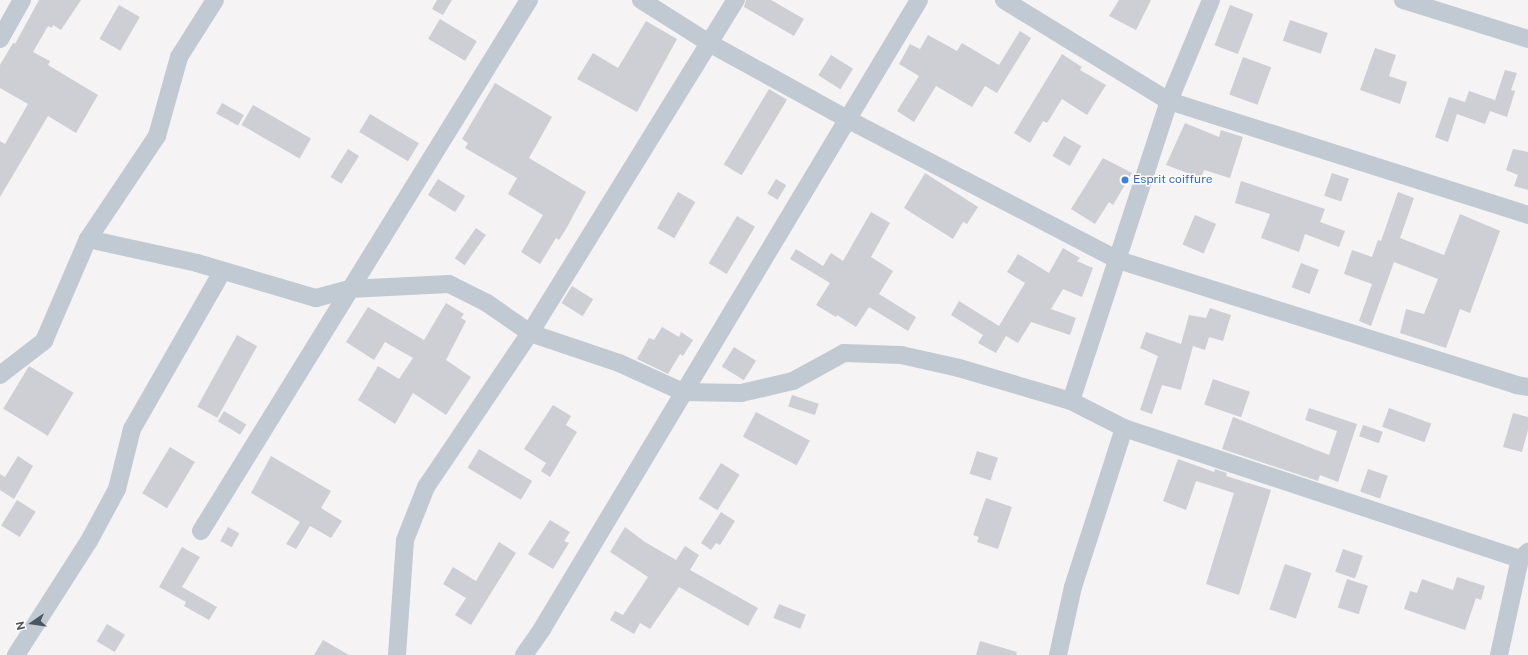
<!DOCTYPE html>
<html>
<head>
<meta charset="utf-8">
<style>
  body { margin:0 }
  #map { position:relative; width:1528px; height:655px; overflow:hidden; background:#f5f3f3; font-family:"Public Sans",sans-serif }
  div>[style] { position:absolute }
  [style*='--x'] { left:calc(var(--x)*1px); top:calc(var(--y)*1px); width:calc(var(--w)*1px); rotate:calc(var(--a)*1deg) }
  .building>* { inset:0; background:#cdcfd5; transform-origin:0 0 }
  .minor>* { height:18px; margin:-9px; padding:0 9px; transform-origin:9px; border-radius:9px; background:#c1cad2 }
  .dots>* { width:11px; height:11px; translate:-50% -50%; box-sizing:border-box; border:2px solid #fff; border-radius:50% }
  span { translate:-50% -50%; white-space:nowrap; text-align:center; line-height:1.15; -webkit-text-stroke:3px #fff; paint-order:stroke }
  .shop-label { font-size:12px; color:#366cbe }
  .left { translate:0 -50%; text-align:left }
  .north { position:absolute; left:12px; top:603px; width:40px; height:40px; -webkit-text-stroke:3px #fff; paint-order:stroke; rotate:257deg; font-size:11px; font-weight:700; line-height:16px; text-align:center; color:#4a5661 }
  .north::after { content:''; display:block; margin:auto; width:14px; height:18px; background:#4a5661; clip-path:polygon(50% 0,100% 100%,50% 72%,0 100%) }
</style>
</head>
<body>
<div id="map">
  <div class="building">
    <div style="clip-path:polygon(39px 0,81px 0,61px 30px,53px 25px,52px 28px,48px 26px,33px 52px,50px 61px,48px 65px,98px 95px,76px 133px,48px 116px,0 197px,0 141px,5px 144px,28px 104px,0 88px,0 65px,13px 43px,15px 44px)"></div>
    <div style="clip-path:polygon(437px 0,452px 0,443px 15px,432px 9px)"></div>
    <div style="clip-path:polygon(746px 0,771px 0,804px 19px,794px 36px,744px 7px)"></div>
    <div style="clip-path:polygon(1119px 0,1151px 0,1136px 30px,1109px 16px)"></div>
    <div style="left:119px;top:5px;width:24px;height:39px;rotate:30deg"></div>
    <div style="left:1230px;top:5px;width:25px;height:43px;rotate:21deg"></div>
    <div style="left:440px;top:19px;width:43px;height:23px;rotate:31deg"></div>
    <div style="left:1290px;top:20px;width:40px;height:22px;rotate:19deg"></div>
    <div style="clip-path:polygon(646px 21px,677px 39px,637px 112px,577px 79px,593px 53px,618px 68px)"></div>
    <div style="clip-path:polygon(1020px 31px,1031px 38px,997px 93px,985px 86px,972px 107px,936px 86px,914px 122px,897px 111px,919px 76px,899px 64px,910px 44px,920px 49px,928px 35px,957px 51px,962px 43px,999px 65px)"></div>
    <div style="clip-path:polygon(1375px 48px,1396px 55px,1389px 76px,1407px 82px,1400px 104px,1360px 90px)"></div>
    <div style="clip-path:polygon(1062px 54px,1082px 67px,1080px 70px,1106px 85px,1087px 115px,1062px 99px,1047px 123px,1043px 121px,1030px 143px,1014px 133px)"></div>
    <div style="left:831px;top:55px;width:26px;height:24px;rotate:32deg"></div>
    <div style="left:1243px;top:57px;width:30px;height:40px;rotate:20deg"></div>
    <div style="clip-path:polygon(1505px 70px,1517px 73px,1511px 90px,1515px 91px,1507px 117px,1490px 111px,1485px 124px,1457px 114px,1448px 142px,1435px 137px,1449px 97px,1465px 102px,1469px 91px,1495px 100px)"></div>
    <div style="clip-path:polygon(495px 83px,552px 117px,529px 158px,586px 192px,566px 229px,559px 240px,556px 238px,540px 264px,521px 252px,543px 215px,508px 194px,517px 178px,465px 148px,468px 143px,462px 139px)"></div>
    <div style="left:769px;top:89px;width:21px;height:88px;rotate:31deg"></div>
    <div style="left:222px;top:103px;width:25px;height:12px;rotate:29deg"></div>
    <div style="left:253px;top:105px;width:67px;height:23px;rotate:30deg"></div>
    <div style="left:370px;top:114px;width:57px;height:21px;rotate:31deg"></div>
    <div style="clip-path:polygon(1185px 123px,1219px 137px,1221px 130px,1243px 137px,1230px 178px,1204px 170px,1201px 178px,1166px 165px)"></div>
    <div style="left:1064px;top:136px;width:20px;height:23px;rotate:30deg"></div>
    <div style="left:348px;top:149px;width:13px;height:33px;rotate:32deg"></div>
    <div style="clip-path:polygon(1513px 149px,1528px 152px,1528px 190px,1514px 186px,1518px 175px,1506px 170px)"></div>
    <div style="clip-path:polygon(1103px 158px,1132px 173px,1113px 205px,1109px 202px,1095px 224px,1071px 209px)"></div>
    <div style="clip-path:polygon(925px 173px,978px 207px,967px 224px,963px 222px,953px 239px,904px 208px)"></div>
    <div style="left:1332px;top:173px;width:18px;height:24px;rotate:19deg"></div>
    <div style="left:438px;top:179px;width:32px;height:19px;rotate:32deg"></div>
    <div style="left:776px;top:179px;width:12px;height:17px;rotate:31deg"></div>
    <div style="clip-path:polygon(1241px 181px,1325px 209px,1320px 222px,1345px 231px,1339px 247px,1305px 234px,1299px 252px,1261px 238px,1270px 214px,1235px 203px)"></div>
    <div style="left:678px;top:192px;width:20px;height:42px;rotate:30deg"></div>
    <div style="clip-path:polygon(1398px 192px,1414px 198px,1400px 238px,1444px 255px,1460px 214px,1500px 231px,1470px 313px,1460px 309px,1446px 348px,1400px 333px,1406px 309px,1424px 314px,1438px 279px,1394px 262px,1371px 326px,1359px 321px,1372px 284px,1344px 274px,1352px 250px,1372px 257px,1378px 240px,1381px 241px)"></div>
    <div style="clip-path:polygon(871px 212px,890px 223px,871px 257px,893px 271px,879px 294px,916px 317px,908px 331px,869px 307px,856px 327px,837px 315px,836px 317px,816px 305px,830px 283px,790px 259px,796px 249px,823px 266px,831px 253px,843px 261px)"></div>
    <div style="left:1195px;top:215px;width:23px;height:32px;rotate:23deg"></div>
    <div style="left:737px;top:216px;width:21px;height:55px;rotate:31deg"></div>
    <div style="left:476px;top:228px;width:12px;height:37px;rotate:35deg"></div>
    <div style="clip-path:polygon(1063px 248px,1080px 258px,1077px 261px,1093px 268px,1082px 297px,1063px 289px,1051px 309px,1076px 318px,1070px 335px,1031px 322px,1018px 343px,1006px 336px,996px 353px,978px 343px,983px 335px,951px 315px,959px 301px,999px 326px,1025px 283px,1007px 272px,1018px 254px,1049px 273px)"></div>
    <div style="left:1301px;top:263px;width:19px;height:26px;rotate:21deg"></div>
    <div style="left:572px;top:286px;width:25px;height:20px;rotate:32deg"></div>
    <div style="clip-path:polygon(446px 303px,464px 314px,461px 318px,466px 321px,446px 360px,471px 377px,446px 415px,413px 393px,395px 424px,358px 400px,378px 366px,399px 379px,413px 358px,385px 342px,374px 360px,346px 342px,368px 307px,424px 340px)"></div>
    <div style="clip-path:polygon(1210px 308px,1231px 315px,1223px 341px,1209px 337px,1205px 350px,1193px 346px,1181px 390px,1162px 385px,1152px 414px,1140px 410px,1158px 356px,1140px 348px,1146px 332px,1181px 344px,1189px 315px,1206px 318px)"></div>
    <div style="clip-path:polygon(662px 327px,679px 337px,681px 332px,693px 340px,683px 356px,680px 354px,668px 374px,637px 359px,649px 338px,654px 340px)"></div>
    <div style="left:237px;top:335px;width:23px;height:82px;rotate:29deg"></div>
    <div style="left:734px;top:347px;width:26px;height:23px;rotate:32deg"></div>
    <div style="left:29px;top:366px;width:52px;height:50px;rotate:31deg"></div>
    <div style="left:1213px;top:379px;width:39px;height:27px;rotate:19deg"></div>
    <div style="left:792px;top:395px;width:28px;height:12px;rotate:18deg"></div>
    <div style="clip-path:polygon(553px 405px,571px 416px,566px 425px,577px 432px,550px 477px,541px 471px,546px 463px,524px 449px)"></div>
    <div style="clip-path:polygon(1309px 408px,1357px 424px,1338px 482px,1320px 475px,1318px 481px,1222px 449px,1233px 417px,1329px 455px,1337px 431px,1305px 420px)"></div>
    <div style="left:1389px;top:408px;width:45px;height:20px;rotate:20deg"></div>
    <div style="left:224px;top:411px;width:26px;height:12px;rotate:31deg"></div>
    <div style="left:756px;top:412px;width:61px;height:28px;rotate:28deg"></div>
    <div style="clip-path:polygon(1513px 413px,1528px 417px,1528px 430px,1522px 452px,1503px 447px)"></div>
    <div style="left:1363px;top:425px;width:21px;height:12px;rotate:19deg"></div>
    <div style="left:170px;top:447px;width:29px;height:54px;rotate:31deg"></div>
    <div style="left:479px;top:449px;width:62px;height:22px;rotate:31deg"></div>
    <div style="left:977px;top:451px;width:22px;height:24px;rotate:18deg"></div>
    <div style="clip-path:polygon(18px 456px,33px 466px,14px 499px,0 490px,0 474px,5px 477px)"></div>
    <div style="clip-path:polygon(271px 456px,331px 491px,321px 508px,342px 521px,331px 538px,310px 526px,296px 549px,286px 544px,300px 522px,251px 493px)"></div>
    <div style="clip-path:polygon(1178px 459px,1214px 472px,1215px 469px,1227px 473px,1226px 476px,1271px 490px,1239px 595px,1206px 584px,1234px 493px,1196px 481px,1186px 510px,1163px 501px)"></div>
    <div style="left:721px;top:463px;width:22px;height:42px;rotate:32deg"></div>
    <div style="left:1368px;top:469px;width:21px;height:24px;rotate:19deg"></div>
    <div style="clip-path:polygon(986px 498px,1012px 507px,998px 549px,977px 542px,979px 537px,973px 535px)"></div>
    <div style="left:17px;top:500px;width:22px;height:30px;rotate:32deg"></div>
    <div style="clip-path:polygon(721px 512px,735px 521px,720px 545px,716px 543px,711px 550px,701px 543px)"></div>
    <div style="clip-path:polygon(550px 520px,570px 532px,564px 541px,569px 543px,553px 569px,528px 554px)"></div>
    <div style="left:228px;top:527px;width:13px;height:16px;rotate:29deg"></div>
    <div style="clip-path:polygon(625px 527px,645px 542px,676px 560px,685px 546px,699px 555px,690px 570px,758px 608px,748px 626px,679px 587px,650px 629px,640px 623px,634px 634px,610px 620px,615px 611px,623px 615px,648px 577px,610px 552px)"></div>
    <div style="clip-path:polygon(499px 542px,516px 553px,471px 625px,455px 615px,466px 598px,443px 584px,453px 567px,476px 581px)"></div>
    <div style="clip-path:polygon(182px 547px,200px 557px,182px 587px,217px 607px,209px 620px,184px 606px,186px 602px,159px 587px)"></div>
    <div style="left:1343px;top:549px;width:21px;height:24px;rotate:19deg"></div>
    <div style="left:1285px;top:564px;width:28px;height:48px;rotate:19deg"></div>
    <div style="clip-path:polygon(1457px 577px,1485px 586px,1481px 600px,1476px 598px,1465px 630px,1404px 609px,1410px 591px,1417px 593px,1422px 579px,1453px 590px)"></div>
    <div style="left:1347px;top:579px;width:22px;height:30px;rotate:18deg"></div>
    <div style="left:779px;top:604px;width:29px;height:15px;rotate:22deg"></div>
    <div style="left:107px;top:624px;width:21px;height:20px;rotate:31deg"></div>
    <div style="clip-path:polygon(323px 640px,349px 655px,314px 655px)"></div>
    <div style="clip-path:polygon(980px 641px,1017px 652px,1016px 655px,976px 655px)"></div>
  </div>
  <div class="minor">
    <div style="--x:641;--y:0;--w:80;--a:32.3"></div>
    <div style="--x:709;--y:43;--w:158;--a:28.8"></div>
    <div style="--x:847;--y:119;--w:305;--a:27.5"></div>
    <div style="--x:1118;--y:260;--w:417;--a:17.4"></div>
    <div style="--x:1516;--y:385;--w:12;--a:9"></div>
    <div style="--x:1004;--y:0;--w:193;--a:31.5"></div>
    <div style="--x:1169;--y:101;--w:377;--a:17.6"></div>
    <div style="--x:1403;--y:0;--w:131;--a:17.3"></div>
    <div style="--x:0;--y:39;--w:45;--a:-60.6"></div>
    <div style="--x:88;--y:239;--w:112;--a:12.4"></div>
    <div style="--x:197;--y:263;--w:124;--a:16.4"></div>
    <div style="--x:316;--y:298;--w:34;--a:-15"></div>
    <div style="--x:349;--y:289;--w:100;--a:-2.9"></div>
    <div style="--x:449;--y:284;--w:42;--a:26.6"></div>
    <div style="--x:487;--y:303;--w:52;--a:34.9"></div>
    <div style="--x:530;--y:333;--w:94;--a:18.6"></div>
    <div style="--x:619;--y:363;--w:70;--a:24.4"></div>
    <div style="--x:683;--y:392;--w:58;--a:1"></div>
    <div style="--x:741;--y:393;--w:53;--a:-13"></div>
    <div style="--x:793;--y:381;--w:58;--a:-28.8"></div>
    <div style="--x:844;--y:353;--w:57;--a:2"></div>
    <div style="--x:901;--y:355;--w:59;--a:12.6"></div>
    <div style="--x:959;--y:368;--w:117;--a:16.4"></div>
    <div style="--x:1071;--y:401;--w:59;--a:27"></div>
    <div style="--x:1124;--y:428;--w:417;--a:18.3"></div>
    <div style="--x:0;--y:375;--w:56;--a:-37.7"></div>
    <div style="--x:44;--y:341;--w:111;--a:-66.7"></div>
    <div style="--x:88;--y:239;--w:124;--a:-56.2"></div>
    <div style="--x:157;--y:136;--w:82;--a:-74.4"></div>
    <div style="--x:179;--y:57;--w:67;--a:-57.7"></div>
    <div style="--x:1071;--y:401;--w:316;--a:-71.9"></div>
    <div style="--x:1169;--y:101;--w:109;--a:-67.4"></div>
    <div style="--x:201;--y:531;--w:624;--a:-58.3"></div>
    <div style="--x:16;--y:655;--w:135;--a:-57.4"></div>
    <div style="--x:89;--y:541;--w:59;--a:-61.7"></div>
    <div style="--x:117;--y:489;--w:62;--a:-76"></div>
    <div style="--x:132;--y:429;--w:181;--a:-60.2"></div>
    <div style="--x:397;--y:655;--w:115;--a:-86"></div>
    <div style="--x:405;--y:540;--w:57;--a:-68.4"></div>
    <div style="--x:426;--y:487;--w:186;--a:-56"></div>
    <div style="--x:530;--y:333;--w:392;--a:-58.3"></div>
    <div style="--x:524;--y:655;--w:32;--a:-55"></div>
    <div style="--x:542;--y:629;--w:733;--a:-59.06"></div>
    <div style="--x:1058;--y:655;--w:70;--a:-77.6"></div>
    <div style="--x:1073;--y:587;--w:167;--a:-72.2"></div>
    <div style="--x:1499;--y:655;--w:98;--a:-77.7"></div>
    <div style="--x:1520;--y:559;--w:11;--a:-41"></div>
  </div>
  <div class="dots">
    <div style="left:1125px;top:180px;background:#3f7fe0"></div>
  </div>
  <div class="shop-label">
    <span class="left" style="left:1133px;top:180px">Esprit coiffure</span>
  </div>
  <div class="north">N</div>
</div>
</body>
</html>
